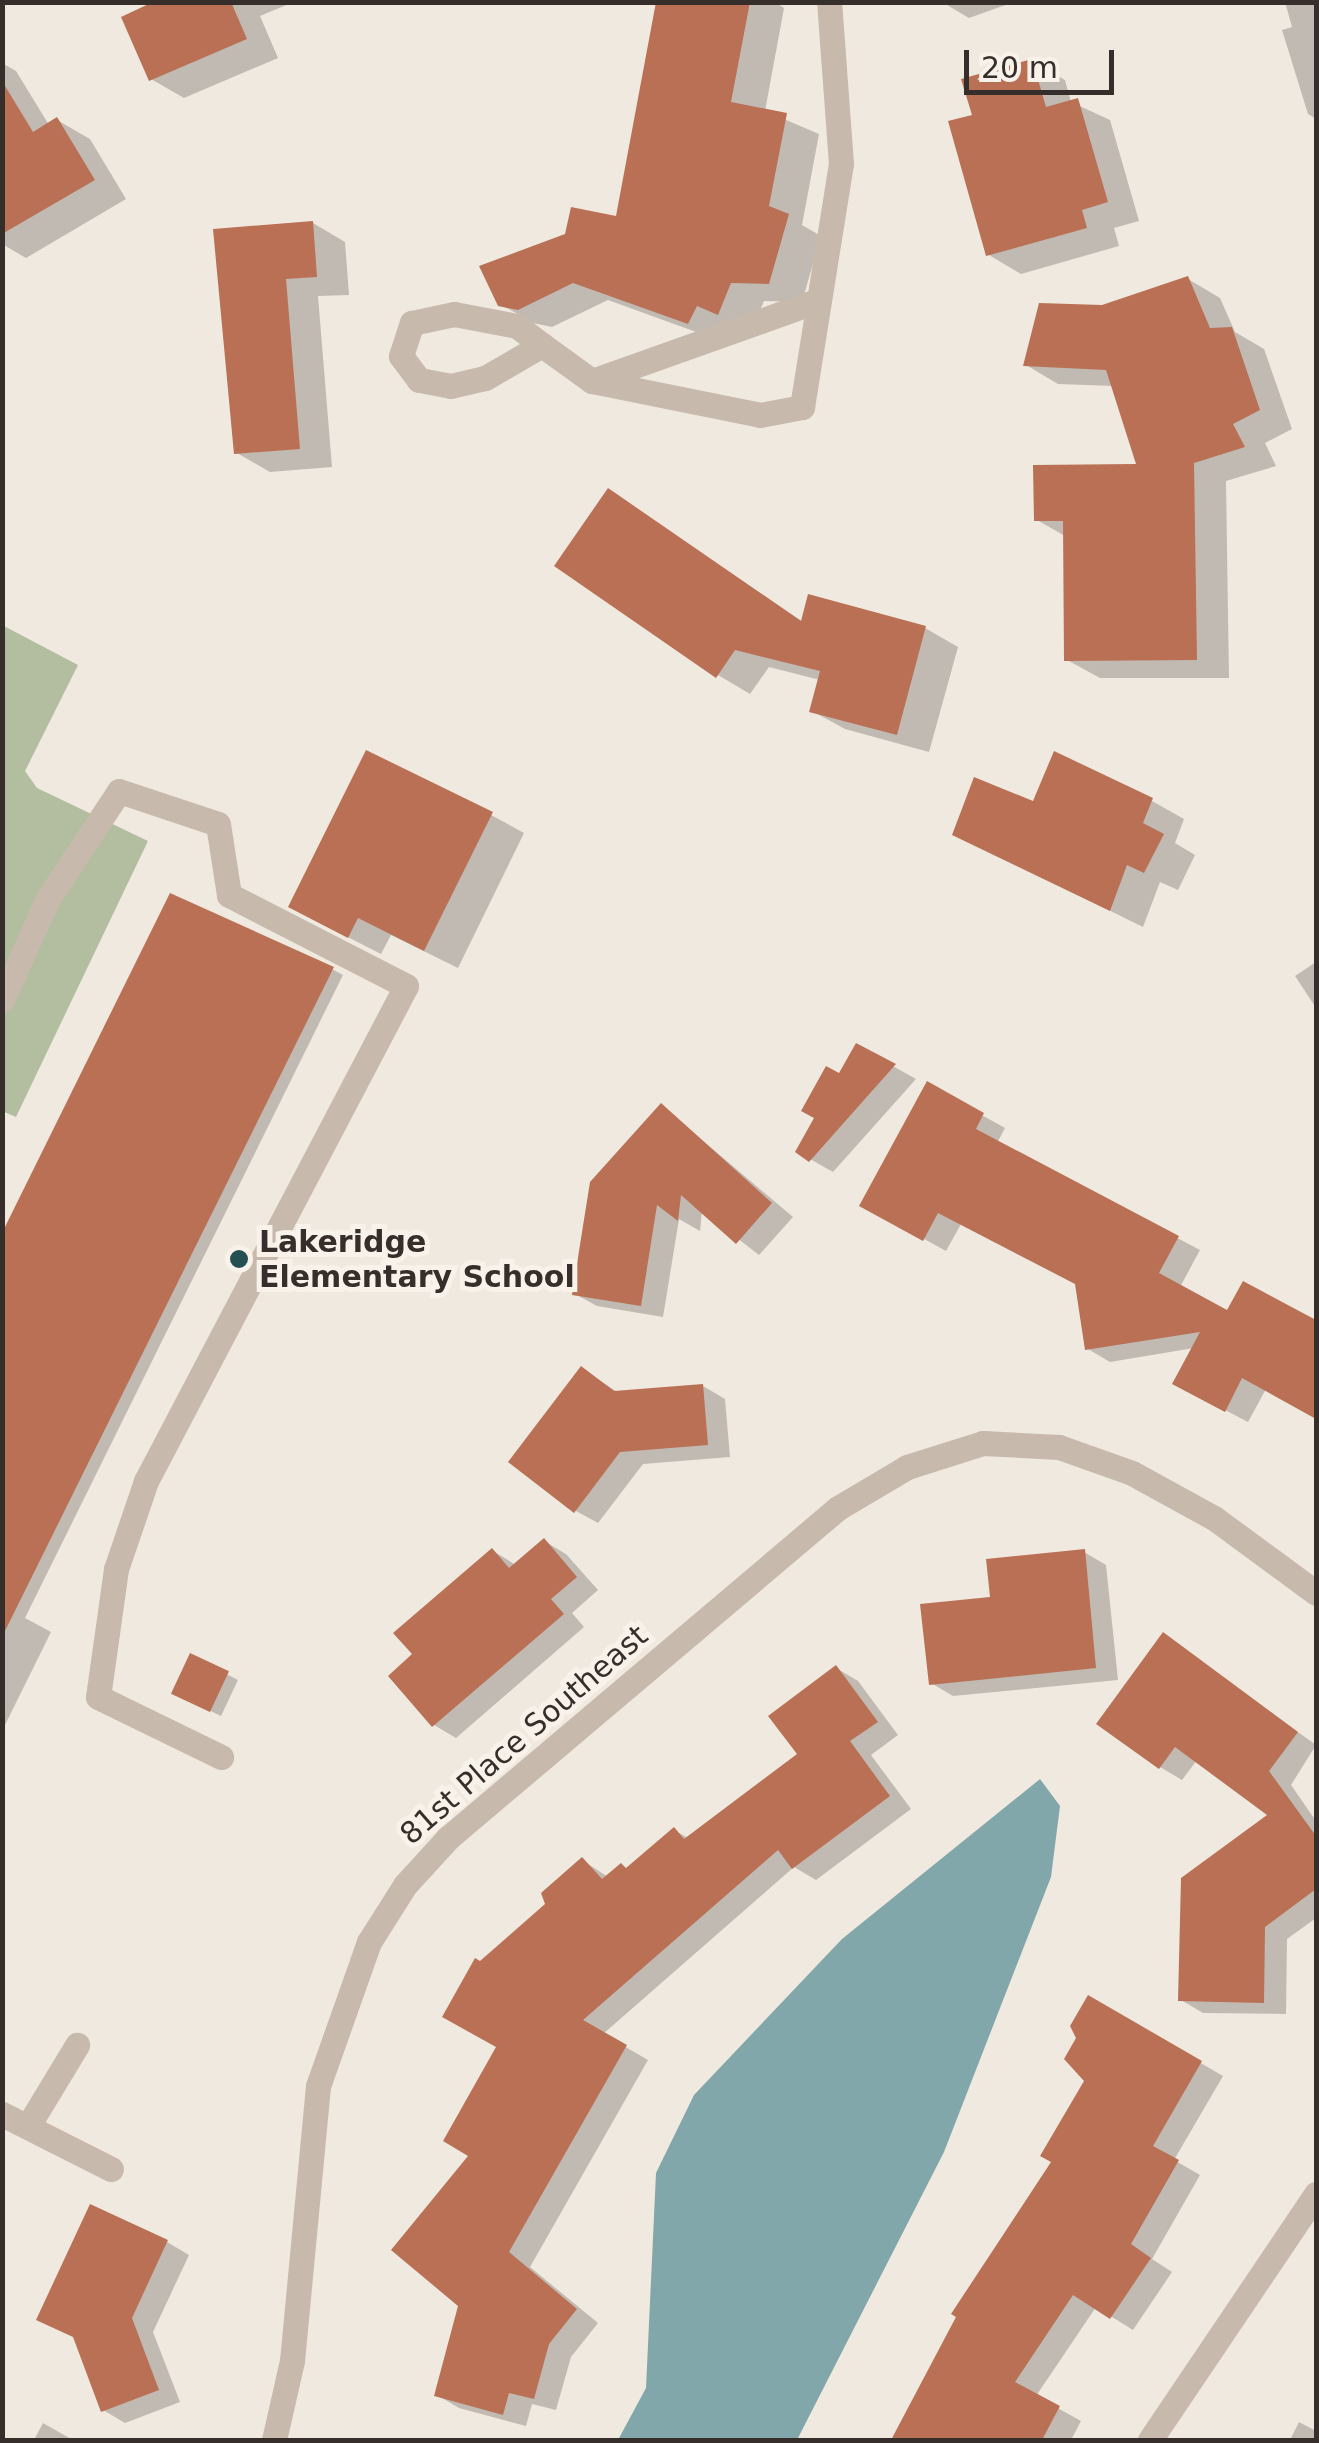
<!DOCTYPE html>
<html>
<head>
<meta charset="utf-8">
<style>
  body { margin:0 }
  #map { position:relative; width:1319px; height:2443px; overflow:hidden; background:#f0e9df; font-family:"DejaVu Sans",sans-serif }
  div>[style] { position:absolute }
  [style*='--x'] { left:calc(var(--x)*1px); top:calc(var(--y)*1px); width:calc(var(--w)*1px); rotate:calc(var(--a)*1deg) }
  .green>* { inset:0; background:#b3bea0 }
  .water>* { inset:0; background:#81a7aa }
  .shadow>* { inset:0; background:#0003 }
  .building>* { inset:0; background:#b97054; transform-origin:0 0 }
  .service>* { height:25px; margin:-12.5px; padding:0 12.5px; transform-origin:12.5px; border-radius:12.5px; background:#c7b9ac }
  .minor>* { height:25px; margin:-12.5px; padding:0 12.5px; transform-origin:12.5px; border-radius:12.5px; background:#c7b9ac }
  .dots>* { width:28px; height:28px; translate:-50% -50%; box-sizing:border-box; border:5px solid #f8f2eb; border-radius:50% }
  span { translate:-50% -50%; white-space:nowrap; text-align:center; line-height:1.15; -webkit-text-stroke:10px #f8f2eb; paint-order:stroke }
  .poi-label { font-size:30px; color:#362e2a; font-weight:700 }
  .left { translate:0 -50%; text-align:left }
  .street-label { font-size:30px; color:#362e2a }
  .frame { position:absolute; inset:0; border:5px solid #362e2a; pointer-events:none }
  .scale { position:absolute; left:964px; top:50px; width:150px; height:45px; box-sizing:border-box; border:5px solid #362e2a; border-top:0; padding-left:12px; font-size:30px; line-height:35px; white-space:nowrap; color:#362e2a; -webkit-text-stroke:8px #f8f2eb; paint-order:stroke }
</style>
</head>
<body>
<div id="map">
  <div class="green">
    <div style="clip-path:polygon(2px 625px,78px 665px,25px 771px,37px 788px,148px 841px,16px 1117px,2px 1111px)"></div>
  </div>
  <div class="water">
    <div style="clip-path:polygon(1040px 1779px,1060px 1806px,1051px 1877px,944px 2152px,797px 2440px,618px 2440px,646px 2388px,656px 2173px,694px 2095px,842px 1939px)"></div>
  </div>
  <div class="shadow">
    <div style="clip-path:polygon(159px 2px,291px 3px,260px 16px,278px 58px,184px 98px,151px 79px)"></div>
    <div style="clip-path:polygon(659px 2px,775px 2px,784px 8px,765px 111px,819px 134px,802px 225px,821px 236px,802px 302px,764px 301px,751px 332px,721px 341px,608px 300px,552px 327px,533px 323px,500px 304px,618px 219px)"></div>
    <div style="clip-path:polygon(942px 2px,1014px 2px,969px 18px)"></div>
    <div style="clip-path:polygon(1285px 2px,1316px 2px,1316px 119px,1308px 114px,1282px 30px,1292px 27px)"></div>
    <div style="clip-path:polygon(1032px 61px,1065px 80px,1071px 102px,1110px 120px,1139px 221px,1114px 228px,1119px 246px,1021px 274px,989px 255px)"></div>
    <div style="clip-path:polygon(2px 63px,16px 71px,49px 125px,57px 120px,90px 139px,126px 199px,26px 258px,2px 244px)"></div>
    <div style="clip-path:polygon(313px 223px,345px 242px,349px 295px,318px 296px,332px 467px,270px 472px,237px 453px,216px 231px)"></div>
    <div style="clip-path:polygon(1188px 279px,1220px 298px,1235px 332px,1264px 349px,1292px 429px,1265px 443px,1276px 466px,1226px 481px,1229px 678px,1100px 678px,1067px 660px,1065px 536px,1037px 520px,1140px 467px,1114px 386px,1058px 384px,1026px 365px,1102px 307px)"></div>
    <div style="clip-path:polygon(609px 491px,803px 622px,925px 628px,958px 647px,929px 752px,845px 729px,812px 711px,820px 680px,769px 667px,750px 694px,718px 675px)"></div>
    <div style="clip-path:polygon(1152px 801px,1184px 819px,1175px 843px,1195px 855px,1178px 890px,1160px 882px,1143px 927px,955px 834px,1035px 805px)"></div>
    <div style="clip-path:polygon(491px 815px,524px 833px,458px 968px,391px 935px,381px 954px,324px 925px)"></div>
    <div style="clip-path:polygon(1316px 962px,1316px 1008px,1295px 976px)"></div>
    <div style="clip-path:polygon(332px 969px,343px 975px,25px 1618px,51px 1632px,2px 1731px,2px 1238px)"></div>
    <div style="clip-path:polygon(857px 1046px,916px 1079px,833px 1172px,810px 1159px)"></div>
    <div style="clip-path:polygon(928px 1085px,1005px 1128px,997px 1143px,1200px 1250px,1180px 1287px,1228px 1313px,1244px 1284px,1316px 1323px,1316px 1417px,1266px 1389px,1248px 1422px,1198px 1396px,1194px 1348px,1110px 1362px,1088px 1349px,1077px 1284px,961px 1224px,946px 1251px,862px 1205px)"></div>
    <div style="clip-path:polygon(662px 1106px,793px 1217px,759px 1255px,702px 1211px,700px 1231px,679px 1219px,663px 1317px,597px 1306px,575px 1294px)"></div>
    <div style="clip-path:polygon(582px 1369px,619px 1393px,703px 1386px,725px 1399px,730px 1457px,643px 1464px,598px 1523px,576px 1511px)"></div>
    <div style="clip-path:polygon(544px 1541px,566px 1554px,598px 1590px,572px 1613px,584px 1627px,456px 1738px,434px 1725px,415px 1655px,493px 1551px,516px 1565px)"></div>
    <div style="clip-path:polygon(1084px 1552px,1106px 1565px,1118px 1680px,953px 1696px,931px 1683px,993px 1599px)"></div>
    <div style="clip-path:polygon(1164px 1636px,1316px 1745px,1291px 1785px,1316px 1821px,1316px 1918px,1287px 1939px,1286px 2014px,1203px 2013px,1181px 2000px,1272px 1815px,1197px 1760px,1182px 1780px,1160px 1767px)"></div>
    <div style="clip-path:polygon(191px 1656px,238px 1680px,221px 1716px,183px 1698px)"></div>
    <div style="clip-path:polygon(836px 1668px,858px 1681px,898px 1735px,871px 1755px,911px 1809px,816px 1880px,794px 1867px,603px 2034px,648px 2060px,530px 2267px,598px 2323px,571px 2357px,556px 2410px,532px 2404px,526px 2426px,459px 2408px,437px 2395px,461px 2305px,472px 2155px,499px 2046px,480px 1964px,548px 1905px,582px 1860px,608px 1877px,628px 1870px,674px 1830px,688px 1838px,801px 1754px)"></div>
    <div style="clip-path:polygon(1089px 1998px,1223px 2076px,1174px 2160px,1200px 2175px,1152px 2259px,1172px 2272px,1133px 2330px,1096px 2307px,1036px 2396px,1081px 2421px,1071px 2440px,894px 2440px,959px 2316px,1055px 2162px,1087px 2081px,1079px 2038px)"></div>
    <div style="clip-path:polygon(167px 2242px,189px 2255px,153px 2332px,180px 2402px,125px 2423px,103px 2410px,76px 2338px)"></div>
    <div style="clip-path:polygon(1299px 2422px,1316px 2431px,1316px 2440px,1290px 2440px)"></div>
    <div style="clip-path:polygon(43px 2423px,73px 2440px,34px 2440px)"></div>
  </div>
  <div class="building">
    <div style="clip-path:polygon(153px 2px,231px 2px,247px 39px,149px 81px,121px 17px)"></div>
    <div style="clip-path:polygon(656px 2px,750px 2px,731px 102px,787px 113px,769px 206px,789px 214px,769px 284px,731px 283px,718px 315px,697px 306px,688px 324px,573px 283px,518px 310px,498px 306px,479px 266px,565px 234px,571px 207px,616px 216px)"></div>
    <div style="clip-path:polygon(1032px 59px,1046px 107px,1078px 98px,1108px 202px,1082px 210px,1087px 228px,986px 256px,948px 121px,972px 115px,961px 79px)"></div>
    <div style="clip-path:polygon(2px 81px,33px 132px,57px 117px,95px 180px,2px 234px)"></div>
    <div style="clip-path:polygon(313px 221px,317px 277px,286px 279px,300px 449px,234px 454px,213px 229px)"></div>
    <div style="clip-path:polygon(1188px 276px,1210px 328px,1232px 327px,1260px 410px,1233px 424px,1245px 447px,1194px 463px,1197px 660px,1064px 661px,1063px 521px,1034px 521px,1033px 465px,1136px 464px,1106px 370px,1023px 366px,1039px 303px,1102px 305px)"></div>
    <div style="clip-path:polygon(608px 488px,801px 621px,808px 594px,926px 626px,897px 735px,809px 712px,820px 671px,735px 650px,716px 678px,554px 566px)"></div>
    <div style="clip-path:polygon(366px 750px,493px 812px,424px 951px,358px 918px,348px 938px,288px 907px)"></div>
    <div style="clip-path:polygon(1054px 751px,1153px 798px,1143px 823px,1164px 834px,1144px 873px,1127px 865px,1110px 911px,952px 835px,974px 777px,1033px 801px)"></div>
    <div style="clip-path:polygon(170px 893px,334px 967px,2px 1637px,2px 1233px)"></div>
    <div style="clip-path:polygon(856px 1043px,896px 1064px,809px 1162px,795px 1152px,814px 1118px,801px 1111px,826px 1066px,839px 1073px)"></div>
    <div style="clip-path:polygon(927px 1081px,984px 1113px,976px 1129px,1179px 1236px,1159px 1273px,1227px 1310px,1243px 1281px,1316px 1320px,1316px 1419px,1242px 1378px,1225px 1412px,1172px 1384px,1200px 1332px,1085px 1350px,1075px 1284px,938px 1213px,923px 1241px,859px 1206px)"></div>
    <div style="clip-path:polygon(661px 1103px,772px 1203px,736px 1244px,681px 1195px,678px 1221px,657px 1205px,641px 1306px,572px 1295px,590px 1182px)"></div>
    <div style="clip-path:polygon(581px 1366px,614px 1391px,703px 1384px,708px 1445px,620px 1452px,574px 1513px,508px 1462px)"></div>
    <div style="clip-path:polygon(544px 1538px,577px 1577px,551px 1599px,564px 1614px,432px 1727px,388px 1676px,412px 1654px,393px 1633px,492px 1548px,509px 1568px)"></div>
    <div style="clip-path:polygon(1085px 1549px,1096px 1668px,929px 1685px,920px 1604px,990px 1597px,986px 1559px)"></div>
    <div style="clip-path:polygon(1163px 1632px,1298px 1732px,1269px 1771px,1316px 1836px,1316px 1889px,1265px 1927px,1264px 2003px,1178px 2001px,1181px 1878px,1267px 1815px,1175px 1747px,1159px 1769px,1096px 1724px)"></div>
    <div style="left:190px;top:1653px;width:43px;height:45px;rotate:25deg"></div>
    <div style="clip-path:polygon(836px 1665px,878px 1722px,850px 1741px,890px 1796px,792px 1869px,778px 1850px,583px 2020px,627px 2045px,509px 2252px,577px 2309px,549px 2344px,534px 2399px,509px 2393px,503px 2415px,434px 2396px,458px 2306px,391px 2250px,468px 2156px,443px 2141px,496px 2047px,442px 2017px,475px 1958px,480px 1961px,545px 1904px,541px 1893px,582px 1857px,602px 1879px,621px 1863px,626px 1868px,674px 1827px,684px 1839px,797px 1754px,768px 1716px)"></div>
    <div style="clip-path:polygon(1088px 1995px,1202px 2061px,1153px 2146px,1179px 2160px,1131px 2244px,1151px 2258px,1110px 2319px,1073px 2295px,1015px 2382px,1060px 2406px,1042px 2440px,891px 2440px,956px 2317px,951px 2314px,1051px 2162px,1040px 2156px,1084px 2081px,1064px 2059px,1076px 2038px,1070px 2026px)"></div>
    <div style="clip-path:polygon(90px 2204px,168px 2240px,132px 2318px,159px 2390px,101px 2412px,73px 2337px,36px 2320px)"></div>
  </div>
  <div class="service">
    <div style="--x:542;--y:345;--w:66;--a:149.9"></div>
    <div style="--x:485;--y:378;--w:35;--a:167"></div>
    <div style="--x:451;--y:386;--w:33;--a:-169"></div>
    <div style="--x:419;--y:380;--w:30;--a:-127"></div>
    <div style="--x:401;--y:356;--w:35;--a:-72"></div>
    <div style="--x:412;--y:323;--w:43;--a:-12.1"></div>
    <div style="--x:454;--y:314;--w:64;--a:10.8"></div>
    <div style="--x:517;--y:326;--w:31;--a:37"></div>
    <div style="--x:542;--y:345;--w:62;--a:35.8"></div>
    <div style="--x:592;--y:381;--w:171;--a:11.4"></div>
    <div style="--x:760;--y:415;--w:43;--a:-10.8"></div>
    <div style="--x:592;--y:381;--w:239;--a:-19.6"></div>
    <div style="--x:2;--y:1000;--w:112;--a:-65.7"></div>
    <div style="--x:48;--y:898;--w:128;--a:-56.4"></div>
    <div style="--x:119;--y:791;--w:104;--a:18.4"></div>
    <div style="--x:218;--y:824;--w:72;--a:81.2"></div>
    <div style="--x:229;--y:895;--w:199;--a:27.2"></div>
    <div style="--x:406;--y:986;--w:559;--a:117.71"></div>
    <div style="--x:146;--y:1481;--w:93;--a:108.8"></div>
    <div style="--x:116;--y:1569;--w:129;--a:98"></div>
    <div style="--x:98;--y:1697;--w:137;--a:26"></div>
    <div style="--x:28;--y:2126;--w:95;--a:-58.8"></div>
  </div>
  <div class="minor">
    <div style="--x:802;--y:407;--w:246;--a:-80.9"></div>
    <div style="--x:841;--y:164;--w:162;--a:-94.2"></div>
    <div style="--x:2;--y:2114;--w:122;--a:26.8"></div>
    <div style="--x:274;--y:2440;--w:81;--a:-77.2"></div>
    <div style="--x:292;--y:2361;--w:276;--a:-84.6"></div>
    <div style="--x:318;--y:2086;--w:153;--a:-70.5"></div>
    <div style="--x:369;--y:1942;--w:67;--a:-57.7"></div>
    <div style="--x:405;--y:1885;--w:64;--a:-47.5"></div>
    <div style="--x:448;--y:1838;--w:511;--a:-40.24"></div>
    <div style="--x:838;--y:1508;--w:80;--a:-30.7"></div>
    <div style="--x:907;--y:1467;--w:80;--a:-17.5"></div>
    <div style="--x:983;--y:1443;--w:76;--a:3"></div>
    <div style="--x:1059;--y:1447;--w:77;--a:19.6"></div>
    <div style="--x:1132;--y:1473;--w:94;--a:28.8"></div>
    <div style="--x:1214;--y:1518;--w:127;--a:36.3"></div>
    <div style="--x:1150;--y:2440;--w:297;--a:-56"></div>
  </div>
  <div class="dots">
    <div style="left:239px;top:1259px;background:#244f53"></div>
  </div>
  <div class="poi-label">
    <span class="left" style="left:259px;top:1259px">Lakeridge<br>Elementary School</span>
  </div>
  <div class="street-label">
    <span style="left:524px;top:1735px;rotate:-41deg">81st Place Southeast</span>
  </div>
  <div class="frame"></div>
  <div class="scale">20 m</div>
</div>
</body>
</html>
